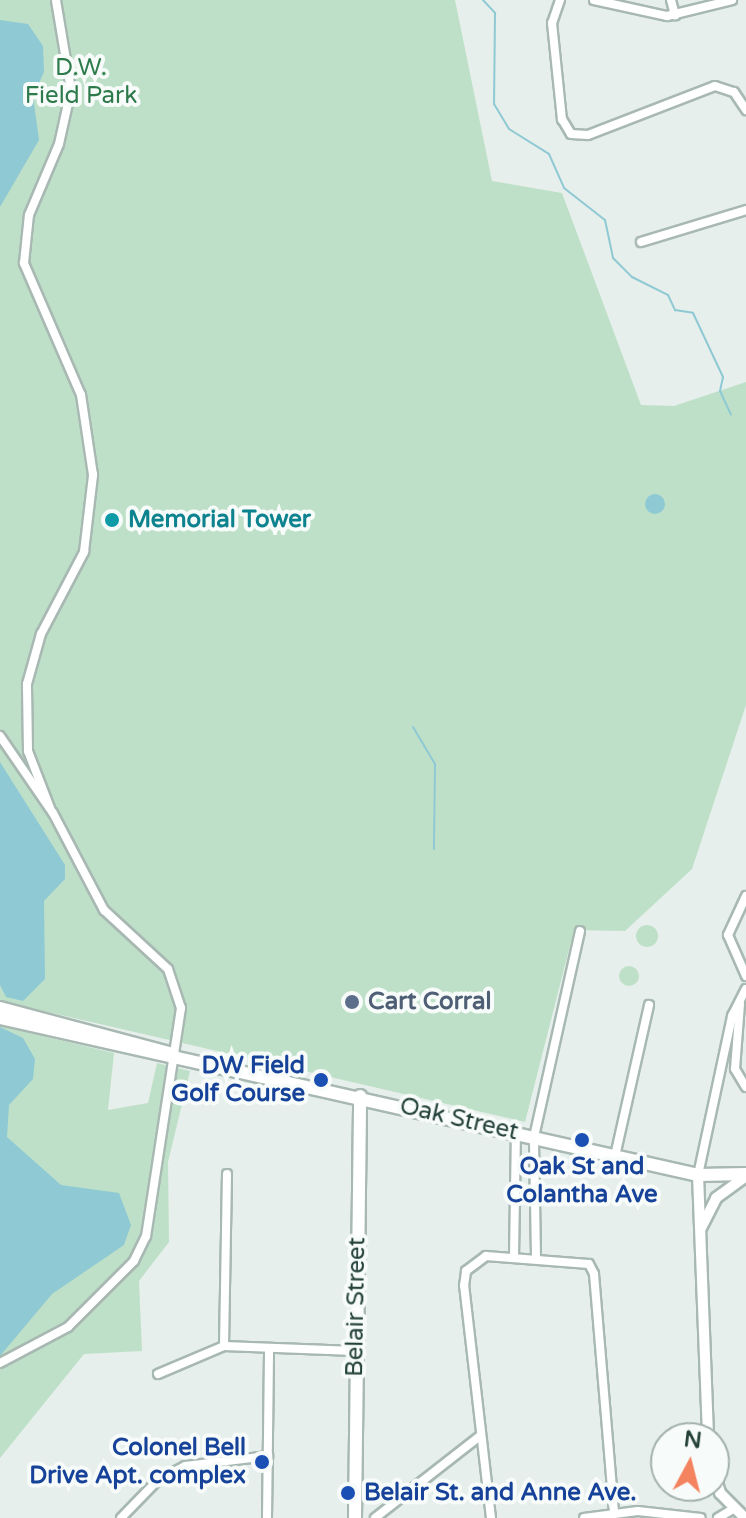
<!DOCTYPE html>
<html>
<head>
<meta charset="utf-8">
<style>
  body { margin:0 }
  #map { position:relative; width:746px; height:1518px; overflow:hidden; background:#e6efeb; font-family:"Varela Round",sans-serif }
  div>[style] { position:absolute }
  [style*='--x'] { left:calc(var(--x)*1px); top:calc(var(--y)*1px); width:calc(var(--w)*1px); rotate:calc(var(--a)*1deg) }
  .green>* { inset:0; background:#bfe0c8 }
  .round { border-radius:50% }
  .water>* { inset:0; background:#8ec9d4 }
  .stream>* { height:2px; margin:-1px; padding:0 1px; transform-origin:1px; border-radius:1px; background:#8ec9d4 }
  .roads { filter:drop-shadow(2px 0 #a8b8b2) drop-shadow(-2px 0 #a8b8b2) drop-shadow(0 2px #a8b8b2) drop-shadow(0 -2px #a8b8b2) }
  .minor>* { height:8px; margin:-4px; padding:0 4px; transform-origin:4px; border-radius:4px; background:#fff }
  .tertiary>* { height:10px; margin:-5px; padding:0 5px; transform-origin:5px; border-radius:5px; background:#fff }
  .secondary>* { height:12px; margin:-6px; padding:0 6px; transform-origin:6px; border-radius:6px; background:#fff }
  .dots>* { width:22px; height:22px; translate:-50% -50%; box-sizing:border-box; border:4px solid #f7fbf9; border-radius:50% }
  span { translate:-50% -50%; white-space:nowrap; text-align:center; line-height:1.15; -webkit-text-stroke:8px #f7fbf9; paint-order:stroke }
  .park-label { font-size:24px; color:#2d7a4b }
  .culture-label { font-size:24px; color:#0d838f; font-weight:700 }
  .left { translate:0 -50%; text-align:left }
  .service-label { font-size:24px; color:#4e5e75; font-weight:700 }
  .transit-label { font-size:24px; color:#164399; font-weight:700 }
  .right { translate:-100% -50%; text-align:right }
  .street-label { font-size:24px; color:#24423a }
  .north { position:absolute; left:650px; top:1422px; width:80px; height:80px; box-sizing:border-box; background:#f7fbf9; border:2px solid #a3b1ad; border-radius:50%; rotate:7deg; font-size:22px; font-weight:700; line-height:32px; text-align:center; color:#24423a }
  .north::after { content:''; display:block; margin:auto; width:28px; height:36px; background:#f4845f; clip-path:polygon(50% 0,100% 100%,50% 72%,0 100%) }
</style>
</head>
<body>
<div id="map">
  <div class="green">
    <div style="clip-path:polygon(0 0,455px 0,492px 181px,562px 193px,641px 405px,674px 406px,746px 382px,746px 705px,692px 869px,625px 931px,574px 930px,525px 1122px,0 1001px)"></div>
    <div class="round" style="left:636px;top:925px;width:22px;height:22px"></div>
    <div class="round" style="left:619px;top:966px;width:20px;height:20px"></div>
    <div style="clip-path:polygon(0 1026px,114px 1053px,108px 1110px,148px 1103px,157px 1063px,190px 1071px,168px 1162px,169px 1242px,139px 1281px,142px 1351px,84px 1354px,0 1458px)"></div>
  </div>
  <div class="water">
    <div style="clip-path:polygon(0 20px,28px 24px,43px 46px,44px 72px,33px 96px,39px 140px,0 207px)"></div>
    <div class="round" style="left:645px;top:494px;width:20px;height:20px"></div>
    <div style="clip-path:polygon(0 762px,65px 865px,65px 879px,44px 901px,45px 979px,23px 1001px,6px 997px,0 985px)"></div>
    <div style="clip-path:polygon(0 1027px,23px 1038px,35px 1059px,33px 1079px,9px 1105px,7px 1137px,61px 1185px,119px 1193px,131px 1225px,124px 1245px,52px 1294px,0 1356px)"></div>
  </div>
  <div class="stream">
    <div style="--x:483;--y:0;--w:18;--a:47"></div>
    <div style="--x:495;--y:13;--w:91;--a:90.6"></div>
    <div style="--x:494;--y:104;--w:29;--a:59"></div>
    <div style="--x:509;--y:129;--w:47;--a:32"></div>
    <div style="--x:549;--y:154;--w:37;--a:66"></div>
    <div style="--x:564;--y:188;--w:52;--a:38"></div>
    <div style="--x:605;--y:220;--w:39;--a:78"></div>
    <div style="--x:613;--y:258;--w:27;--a:45"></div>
    <div style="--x:632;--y:277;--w:40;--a:26.6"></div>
    <div style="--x:668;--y:295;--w:17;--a:65"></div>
    <div style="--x:675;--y:310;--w:18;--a:9"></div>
    <div style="--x:693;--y:313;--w:71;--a:64.9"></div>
    <div style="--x:723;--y:377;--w:14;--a:102"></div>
    <div style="--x:720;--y:391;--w:26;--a:65"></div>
    <div style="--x:413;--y:727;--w:43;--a:59.3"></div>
    <div style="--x:435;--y:764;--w:85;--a:90.7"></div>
  </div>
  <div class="roads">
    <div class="minor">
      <div style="--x:560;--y:0;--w:24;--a:109"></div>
      <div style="--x:552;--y:23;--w:97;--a:84.1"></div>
      <div style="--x:562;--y:119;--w:17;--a:59"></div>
      <div style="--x:571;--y:134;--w:17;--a:3"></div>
      <div style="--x:588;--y:135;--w:136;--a:-21.1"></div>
      <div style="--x:715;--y:86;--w:20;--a:18"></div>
      <div style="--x:734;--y:92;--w:22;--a:56"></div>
      <div style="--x:594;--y:0;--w:75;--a:12.4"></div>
      <div style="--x:667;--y:16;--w:67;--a:-13.8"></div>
      <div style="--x:671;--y:0;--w:16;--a:75"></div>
      <div style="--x:641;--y:242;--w:110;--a:-16.9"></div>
      <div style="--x:0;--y:736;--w:93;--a:55.5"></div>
      <div style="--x:53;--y:813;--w:110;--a:62.3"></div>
      <div style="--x:104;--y:910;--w:87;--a:42.7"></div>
      <div style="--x:168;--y:969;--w:41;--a:71.6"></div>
      <div style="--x:181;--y:1008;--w:231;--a:98.7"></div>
      <div style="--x:146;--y:1236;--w:28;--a:116"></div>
      <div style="--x:134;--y:1261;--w:93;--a:135"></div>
      <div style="--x:68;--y:1327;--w:77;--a:152.1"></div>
      <div style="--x:50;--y:808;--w:61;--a:-111.1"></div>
      <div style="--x:28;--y:751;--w:67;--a:-90.9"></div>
      <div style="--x:27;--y:684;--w:52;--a:-74.4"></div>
      <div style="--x:41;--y:634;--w:93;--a:-62.3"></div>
      <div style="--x:84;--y:552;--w:78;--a:-83.3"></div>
      <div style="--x:93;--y:475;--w:81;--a:-98.5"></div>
      <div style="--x:81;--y:395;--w:144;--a:-113.4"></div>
      <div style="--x:24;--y:263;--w:48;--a:-84.1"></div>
      <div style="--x:29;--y:215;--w:77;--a:-67.1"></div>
      <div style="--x:59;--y:144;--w:55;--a:-77.5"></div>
      <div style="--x:71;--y:90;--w:91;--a:-99.5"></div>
      <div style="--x:746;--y:896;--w:43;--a:114.8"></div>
      <div style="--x:728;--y:935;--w:45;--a:66.3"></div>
      <div style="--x:740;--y:1004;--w:65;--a:94.4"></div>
      <div style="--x:735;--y:1069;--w:21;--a:59"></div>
      <div style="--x:615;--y:1156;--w:155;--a:-77.3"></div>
      <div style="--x:698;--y:1175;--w:163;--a:-77.9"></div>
      <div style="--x:732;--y:1016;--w:30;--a:-63"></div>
      <div style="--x:514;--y:1257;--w:124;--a:-89.1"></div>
      <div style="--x:536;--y:1257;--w:120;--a:-91"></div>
      <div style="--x:534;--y:1137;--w:211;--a:-77.4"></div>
      <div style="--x:224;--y:1346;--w:172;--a:-89"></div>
      <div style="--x:158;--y:1374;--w:72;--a:-23"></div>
      <div style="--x:224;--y:1346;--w:131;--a:2.2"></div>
      <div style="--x:121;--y:1518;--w:53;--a:-45.8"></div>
      <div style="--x:158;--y:1480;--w:30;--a:-27"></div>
      <div style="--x:185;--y:1466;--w:84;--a:-6.9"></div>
      <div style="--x:267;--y:1518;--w:169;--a:-89.3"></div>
      <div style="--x:375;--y:1518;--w:133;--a:-38"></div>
      <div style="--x:491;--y:1518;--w:234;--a:-96.6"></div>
      <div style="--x:464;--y:1286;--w:15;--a:-82"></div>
      <div style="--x:466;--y:1271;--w:25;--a:-37"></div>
      <div style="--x:486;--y:1256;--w:103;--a:4.4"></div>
      <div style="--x:589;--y:1264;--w:11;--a:63"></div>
      <div style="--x:594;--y:1274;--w:240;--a:85.2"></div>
      <div style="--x:584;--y:1518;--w:54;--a:-7.4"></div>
      <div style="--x:638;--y:1511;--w:63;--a:6.3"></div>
      <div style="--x:718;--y:1518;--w:17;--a:-31"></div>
    </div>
    <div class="tertiary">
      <div style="--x:698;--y:1175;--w:263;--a:87.8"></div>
      <div style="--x:701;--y:1228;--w:34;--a:-63"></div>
      <div style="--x:716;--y:1198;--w:37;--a:-36"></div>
      <div style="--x:714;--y:1473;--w:21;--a:73"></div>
      <div style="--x:720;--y:1493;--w:35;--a:45"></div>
    </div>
    <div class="secondary">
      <div style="--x:0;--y:1008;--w:179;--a:14.9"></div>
      <div style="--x:0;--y:1018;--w:715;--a:12.68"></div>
      <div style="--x:698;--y:1175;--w:48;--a:-1.2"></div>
      <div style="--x:355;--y:1518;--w:422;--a:-89.3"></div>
    </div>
  </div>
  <div class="dots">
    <div style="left:112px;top:520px;background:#0f9aa8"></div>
    <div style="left:352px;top:1002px;background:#5c6f8a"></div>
    <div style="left:321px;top:1080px;background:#1a4fb4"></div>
    <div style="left:582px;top:1140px;background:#1a4fb4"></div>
    <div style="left:262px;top:1462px;background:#1a4fb4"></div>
    <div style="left:348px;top:1493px;background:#1a4fb4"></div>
  </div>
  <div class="park-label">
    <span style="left:81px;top:82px">D.W.<br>Field Park</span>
  </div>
  <div class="culture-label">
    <span class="left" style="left:128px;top:520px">Memorial Tower</span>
  </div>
  <div class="service-label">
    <span class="left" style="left:368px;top:1002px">Cart Corral</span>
  </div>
  <div class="transit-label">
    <span class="right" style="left:305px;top:1080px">DW Field<br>Golf Course</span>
    <span style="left:582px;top:1181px">Oak St and<br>Colantha Ave</span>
    <span class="right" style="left:246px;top:1462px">Colonel Bell<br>Drive Apt. complex</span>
    <span class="left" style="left:364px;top:1493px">Belair St. and Anne Ave.</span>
  </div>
  <div class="street-label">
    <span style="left:459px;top:1119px;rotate:13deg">Oak Street</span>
    <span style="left:356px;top:1307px;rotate:-89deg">Belair Street</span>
  </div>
  <div class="north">N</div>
</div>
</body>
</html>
